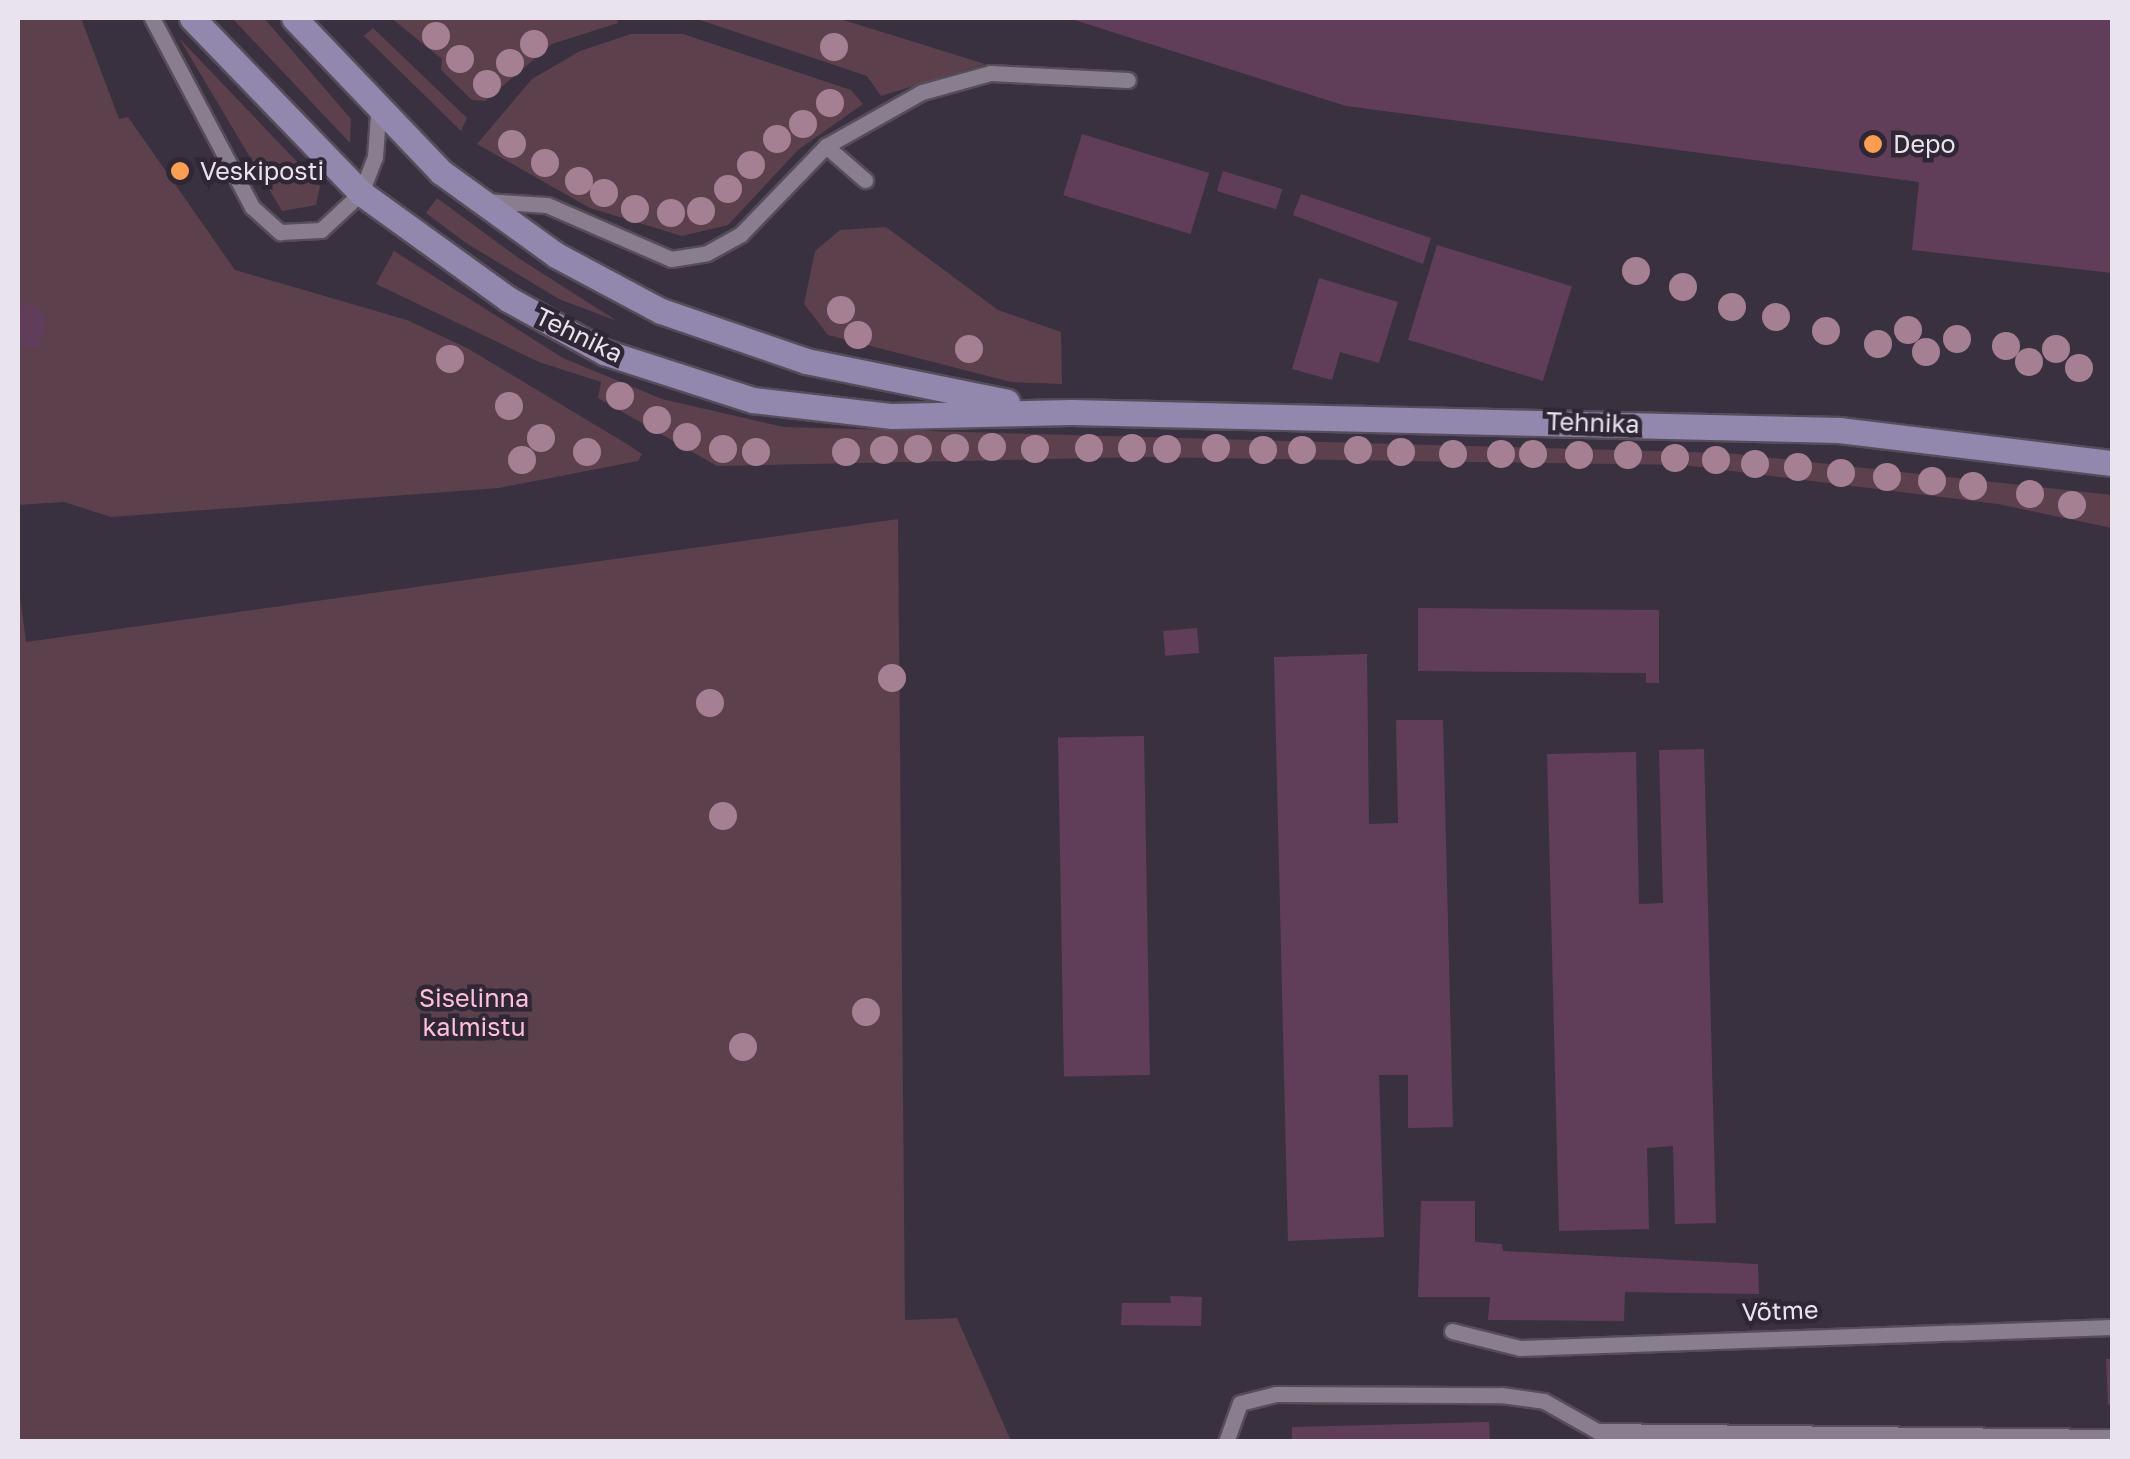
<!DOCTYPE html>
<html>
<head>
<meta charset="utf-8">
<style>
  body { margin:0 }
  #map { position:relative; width:2130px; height:1459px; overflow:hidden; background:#39313f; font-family:"Golos Text",sans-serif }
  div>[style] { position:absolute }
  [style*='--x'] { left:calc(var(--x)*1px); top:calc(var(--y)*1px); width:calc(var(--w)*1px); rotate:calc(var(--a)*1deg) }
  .green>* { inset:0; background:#5c404b }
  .building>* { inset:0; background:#603e5a; transform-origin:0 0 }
  .roads { filter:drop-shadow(2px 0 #554d5a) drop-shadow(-2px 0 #554d5a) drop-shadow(0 2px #554d5a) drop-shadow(0 -2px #554d5a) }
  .service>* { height:15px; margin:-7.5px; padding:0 7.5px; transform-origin:7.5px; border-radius:7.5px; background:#887e8f }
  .secondary>* { height:25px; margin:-12.5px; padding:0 12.5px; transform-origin:12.5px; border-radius:12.5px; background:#9287ad }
  .trees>* { width:28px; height:28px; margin:-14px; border-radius:50%; background:#a58093 }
  .dots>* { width:28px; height:28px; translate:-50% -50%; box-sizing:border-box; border:5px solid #2f2735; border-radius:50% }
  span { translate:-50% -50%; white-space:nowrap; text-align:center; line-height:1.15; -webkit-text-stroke:9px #2f2735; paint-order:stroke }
  .poi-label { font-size:25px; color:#e9e3ed }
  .left { translate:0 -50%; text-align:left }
  .street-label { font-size:25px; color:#e9e3ed }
  .park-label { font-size:25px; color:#fdc0d7 }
  .frame { position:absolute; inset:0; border:20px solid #e9e3ed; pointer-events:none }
</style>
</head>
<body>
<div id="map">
  <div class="green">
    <div style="clip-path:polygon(18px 18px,81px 18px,119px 119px,128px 117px,235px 270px,407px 320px,467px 348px,627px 444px,642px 454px,638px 461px,499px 488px,111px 517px,64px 502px,18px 505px)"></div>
    <div style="clip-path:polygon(232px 18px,264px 18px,351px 119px,350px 143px)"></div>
    <div style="clip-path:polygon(391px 18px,617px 18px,618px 23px,552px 44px,485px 101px,472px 100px,441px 70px,442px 59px)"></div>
    <div style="clip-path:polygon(694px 18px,837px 18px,985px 64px,881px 96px,867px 76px)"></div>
    <div style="clip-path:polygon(373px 28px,467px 118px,461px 131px,364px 36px)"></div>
    <div style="clip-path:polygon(631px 34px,683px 34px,851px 90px,863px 104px,798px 150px,728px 225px,682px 236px,590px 208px,477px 144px,532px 79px,580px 51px)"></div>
    <div style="clip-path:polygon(179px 38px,320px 186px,316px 205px,282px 211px)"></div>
    <div style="clip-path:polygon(437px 198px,520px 259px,617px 321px,559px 299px,466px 243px,426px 213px)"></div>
    <div style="clip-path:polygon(886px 227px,998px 310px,1061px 332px,1062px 384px,1011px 382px,828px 335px,804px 304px,815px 251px,840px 230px)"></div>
    <div style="clip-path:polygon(394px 251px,563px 358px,662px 399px,784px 427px,1727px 453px,2112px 495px,2112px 528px,1998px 504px,1684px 465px,1142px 457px,717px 466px,598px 398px,601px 382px,539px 362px,376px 284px)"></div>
    <div style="clip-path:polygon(898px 519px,905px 1320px,957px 1318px,1011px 1441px,18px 1441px,18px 581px,26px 642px)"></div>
  </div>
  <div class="building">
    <div style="clip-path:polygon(1068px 18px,2112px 18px,2112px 273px,1912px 250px,1919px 182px,1346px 106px)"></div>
    <div style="left:1082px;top:134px;width:133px;height:64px;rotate:17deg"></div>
    <div style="left:1223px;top:171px;width:62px;height:21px;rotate:17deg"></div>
    <div style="clip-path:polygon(1301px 194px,1431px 238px,1423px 264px,1293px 215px)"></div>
    <div style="left:1437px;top:245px;width:141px;height:99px;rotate:17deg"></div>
    <div style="clip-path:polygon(1319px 278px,1398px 302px,1379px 363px,1340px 352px,1332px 380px,1292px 369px)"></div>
    <div style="clip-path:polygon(18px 305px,36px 305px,47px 319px,40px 348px,18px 348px)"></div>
    <div style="clip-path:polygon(1418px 608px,1659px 610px,1659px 683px,1646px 683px,1646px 673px,1418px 671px)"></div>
    <div style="left:1197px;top:628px;width:25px;height:34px;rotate:85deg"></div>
    <div style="clip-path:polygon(1367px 654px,1369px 824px,1398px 823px,1396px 720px,1443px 720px,1453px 1127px,1408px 1128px,1408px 1075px,1379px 1075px,1384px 1237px,1288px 1241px,1274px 657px)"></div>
    <div style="left:1144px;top:736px;width:339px;height:86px;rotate:89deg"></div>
    <div style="clip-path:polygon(1704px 749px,1716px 1223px,1675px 1224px,1673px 1146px,1647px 1148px,1649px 1229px,1559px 1231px,1547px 754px,1636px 752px,1639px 904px,1663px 903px,1659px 750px)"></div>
    <div style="clip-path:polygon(1421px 1201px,1475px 1201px,1475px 1242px,1502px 1244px,1503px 1251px,1758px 1264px,1759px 1294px,1625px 1292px,1624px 1321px,1488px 1320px,1490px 1297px,1418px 1297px)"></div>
    <div style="clip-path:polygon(1170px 1296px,1202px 1297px,1201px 1326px,1121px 1325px,1122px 1303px,1171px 1303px)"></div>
    <div style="clip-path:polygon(2106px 1359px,2112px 1359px,2112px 1404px,2108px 1405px)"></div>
    <div style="clip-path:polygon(1489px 1422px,1490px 1442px,1292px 1442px,1292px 1427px)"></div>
  </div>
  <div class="roads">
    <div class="service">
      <div style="--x:152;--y:18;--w:214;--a:62.1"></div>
      <div style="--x:252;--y:207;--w:38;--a:42"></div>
      <div style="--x:280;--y:232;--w:41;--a:-2.8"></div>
      <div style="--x:321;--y:230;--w:54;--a:-42.8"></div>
      <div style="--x:361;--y:193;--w:39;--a:-69"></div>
      <div style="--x:375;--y:157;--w:43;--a:-86"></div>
      <div style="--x:826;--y:146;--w:52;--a:41.1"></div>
      <div style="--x:484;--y:201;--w:63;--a:3.6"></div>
      <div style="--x:547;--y:205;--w:135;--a:23.5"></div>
      <div style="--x:671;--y:259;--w:36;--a:-9"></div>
      <div style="--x:707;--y:253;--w:39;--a:-29"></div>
      <div style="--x:741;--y:234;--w:122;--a:-46"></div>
      <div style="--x:826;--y:146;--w:110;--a:-29.4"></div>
      <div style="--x:922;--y:92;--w:71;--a:-15.6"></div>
      <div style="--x:990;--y:73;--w:138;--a:2.9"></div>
      <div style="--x:1452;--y:1331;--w:70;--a:14"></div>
      <div style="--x:1520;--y:1348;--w:592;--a:-2.03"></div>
      <div style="--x:1226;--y:1442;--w:41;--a:-70.3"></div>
      <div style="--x:1240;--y:1403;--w:37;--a:-14"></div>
      <div style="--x:1276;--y:1394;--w:225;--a:0.3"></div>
      <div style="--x:1501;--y:1395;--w:43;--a:7.9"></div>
      <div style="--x:1544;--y:1401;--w:61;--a:29.5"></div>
      <div style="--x:1597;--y:1431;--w:515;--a:0.67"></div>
    </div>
    <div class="secondary">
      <div style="--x:192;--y:18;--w:243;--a:46"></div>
      <div style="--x:361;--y:193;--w:181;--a:35.8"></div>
      <div style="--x:508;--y:299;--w:110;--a:28.9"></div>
      <div style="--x:604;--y:352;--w:157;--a:17.9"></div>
      <div style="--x:753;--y:400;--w:140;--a:6.6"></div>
      <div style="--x:892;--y:416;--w:179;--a:-1.3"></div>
      <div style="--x:1071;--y:412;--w:768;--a:1.34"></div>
      <div style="--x:1839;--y:430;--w:275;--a:6.9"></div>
      <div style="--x:294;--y:18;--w:213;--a:46.3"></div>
      <div style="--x:441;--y:172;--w:142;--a:35.8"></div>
      <div style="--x:556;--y:255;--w:119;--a:28.1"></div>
      <div style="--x:661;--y:311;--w:153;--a:19"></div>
      <div style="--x:806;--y:361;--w:205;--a:11.5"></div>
    </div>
  </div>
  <div class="trees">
    <div style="left:436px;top:36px"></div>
    <div style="left:534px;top:44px"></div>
    <div style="left:834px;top:47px"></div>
    <div style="left:460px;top:59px"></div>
    <div style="left:510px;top:63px"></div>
    <div style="left:487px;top:84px"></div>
    <div style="left:830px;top:103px"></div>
    <div style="left:803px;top:124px"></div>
    <div style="left:777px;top:139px"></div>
    <div style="left:512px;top:144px"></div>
    <div style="left:545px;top:163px"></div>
    <div style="left:751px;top:165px"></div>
    <div style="left:579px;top:181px"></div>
    <div style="left:728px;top:189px"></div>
    <div style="left:604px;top:193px"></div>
    <div style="left:635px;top:209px"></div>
    <div style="left:701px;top:211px"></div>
    <div style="left:671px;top:213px"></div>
    <div style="left:1636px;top:271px"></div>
    <div style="left:1683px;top:287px"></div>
    <div style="left:1732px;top:307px"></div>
    <div style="left:841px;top:310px"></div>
    <div style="left:1776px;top:317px"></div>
    <div style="left:1908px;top:330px"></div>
    <div style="left:1826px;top:331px"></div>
    <div style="left:858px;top:335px"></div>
    <div style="left:1957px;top:339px"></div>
    <div style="left:1878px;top:344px"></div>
    <div style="left:2006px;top:346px"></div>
    <div style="left:969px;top:349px"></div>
    <div style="left:2056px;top:349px"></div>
    <div style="left:1926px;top:352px"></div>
    <div style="left:450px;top:359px"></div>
    <div style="left:2029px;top:362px"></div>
    <div style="left:2079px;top:368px"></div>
    <div style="left:620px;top:396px"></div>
    <div style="left:509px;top:406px"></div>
    <div style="left:657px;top:420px"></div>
    <div style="left:687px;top:437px"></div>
    <div style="left:541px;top:438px"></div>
    <div style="left:992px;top:447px"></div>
    <div style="left:955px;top:448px"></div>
    <div style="left:1089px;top:448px"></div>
    <div style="left:1132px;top:448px"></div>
    <div style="left:1216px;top:448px"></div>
    <div style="left:723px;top:449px"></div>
    <div style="left:918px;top:449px"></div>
    <div style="left:1035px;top:449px"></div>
    <div style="left:1167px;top:449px"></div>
    <div style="left:884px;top:450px"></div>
    <div style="left:1263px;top:450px"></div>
    <div style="left:1302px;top:450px"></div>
    <div style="left:1358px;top:450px"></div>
    <div style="left:587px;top:452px"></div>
    <div style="left:756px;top:452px"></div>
    <div style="left:846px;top:452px"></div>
    <div style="left:1401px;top:452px"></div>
    <div style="left:1453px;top:454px"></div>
    <div style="left:1501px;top:454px"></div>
    <div style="left:1533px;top:454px"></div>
    <div style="left:1579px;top:455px"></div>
    <div style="left:1628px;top:455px"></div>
    <div style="left:1675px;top:458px"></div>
    <div style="left:522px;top:460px"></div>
    <div style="left:1716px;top:460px"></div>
    <div style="left:1755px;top:464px"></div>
    <div style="left:1798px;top:467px"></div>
    <div style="left:1841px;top:473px"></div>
    <div style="left:1887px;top:477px"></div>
    <div style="left:1932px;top:481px"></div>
    <div style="left:1973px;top:486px"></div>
    <div style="left:2030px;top:494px"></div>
    <div style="left:2072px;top:505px"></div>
    <div style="left:892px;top:678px"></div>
    <div style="left:710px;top:703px"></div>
    <div style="left:723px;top:816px"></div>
    <div style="left:866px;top:1012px"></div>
    <div style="left:743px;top:1047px"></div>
  </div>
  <div class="dots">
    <div style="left:1873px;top:144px;background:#fc9e52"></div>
    <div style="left:180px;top:171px;background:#fc9e52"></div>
  </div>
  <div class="poi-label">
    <span class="left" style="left:1893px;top:144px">Depo</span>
    <span class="left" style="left:200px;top:171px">Veskiposti</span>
  </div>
  <div class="street-label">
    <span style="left:579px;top:335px;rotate:26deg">Tehnika</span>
    <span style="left:1593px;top:423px;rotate:2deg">Tehnika</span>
    <span style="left:1780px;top:1311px;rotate:-2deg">Võtme</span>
  </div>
  <div class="park-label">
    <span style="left:474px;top:1013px">Siselinna<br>kalmistu</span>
  </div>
  <div class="frame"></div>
</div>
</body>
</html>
